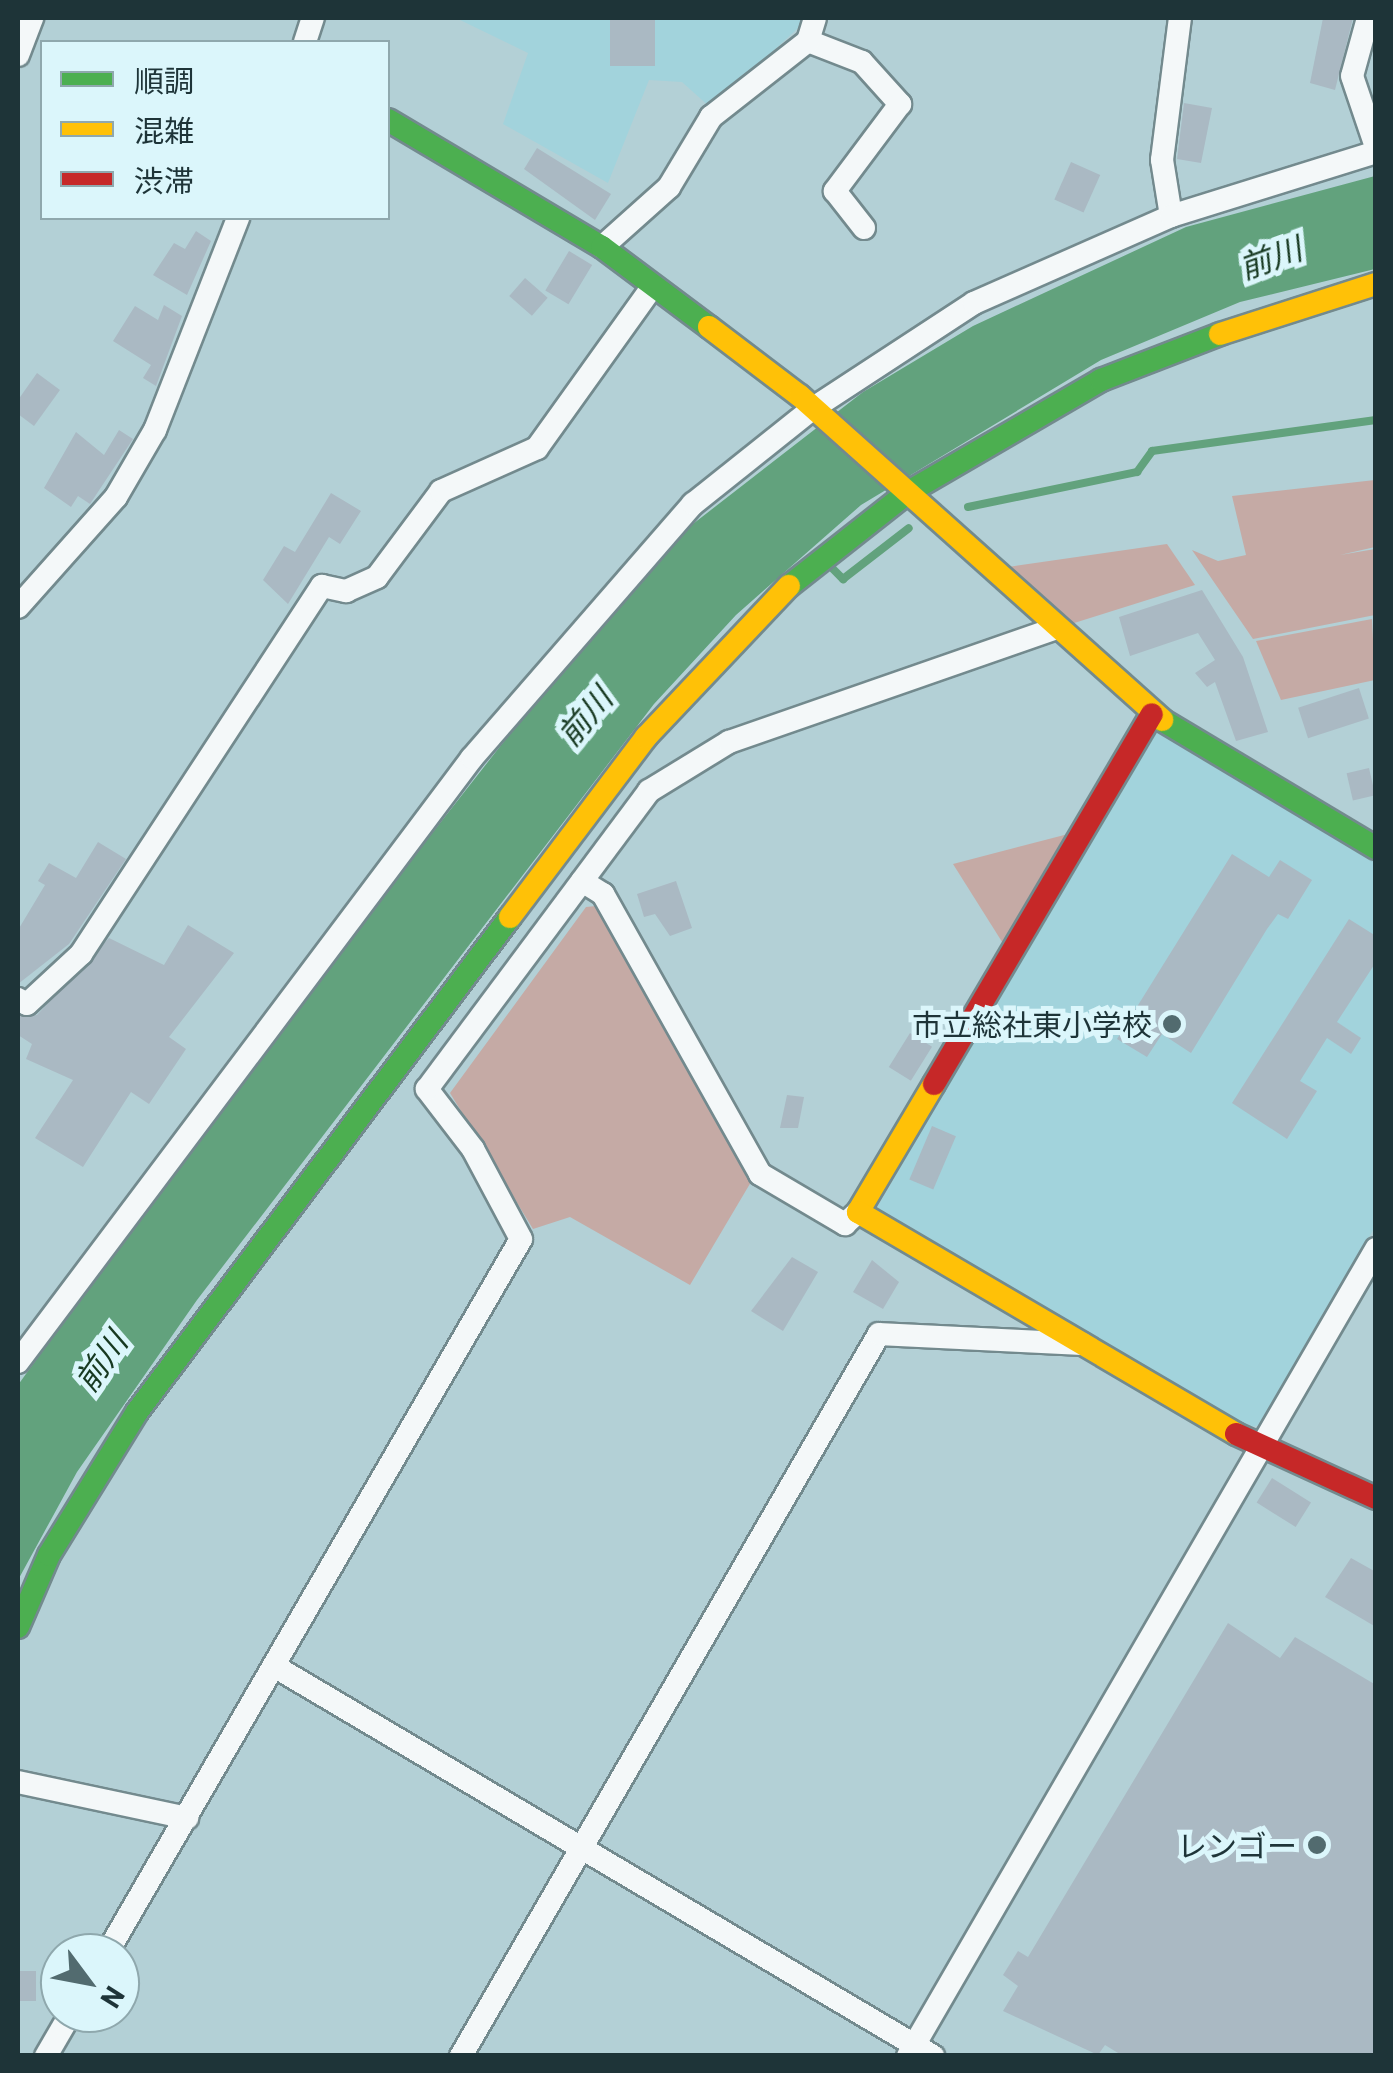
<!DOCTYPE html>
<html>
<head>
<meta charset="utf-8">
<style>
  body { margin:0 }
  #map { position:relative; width:1393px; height:2073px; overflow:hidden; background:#b3d0d6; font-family:Barlow,"Noto Sans JP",sans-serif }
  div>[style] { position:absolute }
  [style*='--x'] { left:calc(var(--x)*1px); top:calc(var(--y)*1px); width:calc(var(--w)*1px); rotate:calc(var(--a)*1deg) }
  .built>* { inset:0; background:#a2d3dc }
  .green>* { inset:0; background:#c5aaa5 }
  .water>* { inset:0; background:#62a27d }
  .stream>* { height:8px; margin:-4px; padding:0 4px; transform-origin:4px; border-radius:4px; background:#62a27d }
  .building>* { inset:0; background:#aab9c3; transform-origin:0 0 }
  .roads { filter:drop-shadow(2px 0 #738a8e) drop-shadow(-2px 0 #738a8e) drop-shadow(0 2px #738a8e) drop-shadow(0 -2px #738a8e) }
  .street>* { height:22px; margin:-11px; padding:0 11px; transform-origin:11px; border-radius:11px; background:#f4f8f9 }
  .fast>* { height:22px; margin:-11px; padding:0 11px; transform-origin:11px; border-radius:11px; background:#4caf50 }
  .slow>* { height:22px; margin:-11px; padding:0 11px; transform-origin:11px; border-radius:11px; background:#ffc107 }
  .jam>* { height:22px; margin:-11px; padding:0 11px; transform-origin:11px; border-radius:11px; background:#c62828 }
  .dots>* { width:28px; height:28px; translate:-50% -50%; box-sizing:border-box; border:5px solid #dbf6fb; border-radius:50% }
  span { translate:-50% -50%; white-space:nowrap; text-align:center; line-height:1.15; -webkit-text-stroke:10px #dbf6fb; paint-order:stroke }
  .poi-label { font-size:30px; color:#1e3438 }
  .right { translate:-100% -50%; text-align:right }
  .water-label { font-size:32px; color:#173921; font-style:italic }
  .frame { position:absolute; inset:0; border:20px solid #1e3438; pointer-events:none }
  .legend { position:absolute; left:40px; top:40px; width:350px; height:180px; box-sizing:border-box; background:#dbf6fb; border:2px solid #8fa8ad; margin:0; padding:12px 18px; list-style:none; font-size:30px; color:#1e3438 }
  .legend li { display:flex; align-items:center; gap:20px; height:50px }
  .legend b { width:50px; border:2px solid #8fa8ad }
  .north { position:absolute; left:40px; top:1933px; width:100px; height:100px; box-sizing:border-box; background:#dbf6fb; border:2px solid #8fa8ad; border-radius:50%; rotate:122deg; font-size:28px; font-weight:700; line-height:40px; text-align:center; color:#1e3438 }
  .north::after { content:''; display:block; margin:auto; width:35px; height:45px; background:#526b6f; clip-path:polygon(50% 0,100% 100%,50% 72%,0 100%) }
</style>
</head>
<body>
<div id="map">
  <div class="built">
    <div style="clip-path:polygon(456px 18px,809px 18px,711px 108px,682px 82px,649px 80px,608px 183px,503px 124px,528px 53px)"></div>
    <div style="clip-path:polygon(1152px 729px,1375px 860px,1375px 1227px,1260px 1425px,1243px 1428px,874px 1213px)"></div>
  </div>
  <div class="green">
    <div style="clip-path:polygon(1375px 480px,1375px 547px,1340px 555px,1375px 549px,1375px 615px,1253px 639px,1192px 550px,1218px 561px,1246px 555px,1232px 496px)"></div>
    <div style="clip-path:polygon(1167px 544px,1195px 585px,1071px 624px,1008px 567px)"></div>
    <div style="clip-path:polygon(1372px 619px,1375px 680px,1281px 700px,1256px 641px)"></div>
    <div style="clip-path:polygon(1072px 833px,1004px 945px,953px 864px)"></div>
    <div style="clip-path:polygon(596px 906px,751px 1182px,690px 1285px,570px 1217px,533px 1229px,450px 1093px,586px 907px)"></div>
  </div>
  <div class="water">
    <div style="clip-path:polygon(1375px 176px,1375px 269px,1240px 302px,1101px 360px,861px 505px,736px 615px,654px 704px,197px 1300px,77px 1472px,18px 1580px,18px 1385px,226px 1096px,560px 670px,689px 527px,863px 392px,973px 326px,1186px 227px)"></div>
  </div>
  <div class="stream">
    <div style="--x:968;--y:507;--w:173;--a:-11.7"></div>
    <div style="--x:1137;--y:472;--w:26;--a:-54"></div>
    <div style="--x:1152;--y:451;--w:226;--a:-7.9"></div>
    <div style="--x:832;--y:568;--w:16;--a:45"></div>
    <div style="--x:843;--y:579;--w:83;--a:-37.7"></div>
  </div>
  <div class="building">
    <div style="left:610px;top:18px;width:45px;height:48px"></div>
    <div style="clip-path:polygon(1323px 18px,1353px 18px,1335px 90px,1310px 83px)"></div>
    <div style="clip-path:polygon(1184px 103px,1212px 108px,1201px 163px,1177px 159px)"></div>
    <div style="clip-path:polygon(537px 148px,611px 194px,595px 220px,524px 169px)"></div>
    <div style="left:1071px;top:162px;width:32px;height:41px;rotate:24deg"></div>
    <div style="clip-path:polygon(196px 231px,211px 241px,187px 295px,153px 275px,174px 243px,185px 249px)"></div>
    <div style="left:569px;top:251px;width:27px;height:46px;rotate:31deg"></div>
    <div style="left:525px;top:278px;width:30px;height:24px;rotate:41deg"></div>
    <div style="clip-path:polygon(164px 305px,182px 316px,156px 386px,143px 378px,151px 365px,113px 341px,135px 306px,158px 320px)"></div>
    <div style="clip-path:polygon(37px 373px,60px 390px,34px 426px,18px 414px,18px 400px)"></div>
    <div style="clip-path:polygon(119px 430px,133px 439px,90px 504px,78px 496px,71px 507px,44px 488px,76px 432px,104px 455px)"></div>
    <div style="clip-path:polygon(331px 493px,361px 511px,340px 544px,329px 537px,288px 604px,263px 580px,284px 546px,295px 552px)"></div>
    <div style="clip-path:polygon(1202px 590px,1243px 657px,1268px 732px,1236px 741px,1215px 682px,1207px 687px,1195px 673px,1215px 660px,1198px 633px,1130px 656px,1119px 617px)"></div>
    <div style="left:1359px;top:688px;width:32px;height:64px;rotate:72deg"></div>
    <div style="left:1369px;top:768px;width:28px;height:23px;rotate:77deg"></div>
    <div style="clip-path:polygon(98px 842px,126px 859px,69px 944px,18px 984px,18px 930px,45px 885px,38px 881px,49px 863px,76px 878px)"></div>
    <div style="clip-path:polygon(1232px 854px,1269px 877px,1280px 860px,1312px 880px,1288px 919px,1278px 914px,1267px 929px,1191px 1053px,1162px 1034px,1147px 1057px,1117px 1039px)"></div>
    <div style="clip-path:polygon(676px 881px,692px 928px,670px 936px,655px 914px,644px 917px,637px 894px)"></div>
    <div style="clip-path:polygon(1349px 919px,1376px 936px,1376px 962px,1337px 1022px,1361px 1038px,1351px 1054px,1327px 1038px,1300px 1081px,1317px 1091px,1287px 1139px,1232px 1103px)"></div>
    <div style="clip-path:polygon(188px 925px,234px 953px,169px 1037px,186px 1049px,149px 1104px,131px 1092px,83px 1167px,35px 1138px,73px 1080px,26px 1059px,32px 1044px,18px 1035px,18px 1016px,37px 1015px,109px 938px,164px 965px)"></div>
    <div style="left:910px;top:1033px;width:26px;height:40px;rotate:32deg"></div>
    <div style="clip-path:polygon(787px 1095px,804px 1097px,798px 1128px,780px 1128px)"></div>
    <div style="left:932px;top:1126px;width:26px;height:58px;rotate:23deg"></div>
    <div style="clip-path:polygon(792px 1257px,818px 1272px,783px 1331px,751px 1311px)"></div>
    <div style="clip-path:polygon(872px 1260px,899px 1282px,883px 1309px,853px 1292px)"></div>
    <div style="left:1272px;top:1478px;width:46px;height:29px;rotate:32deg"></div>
    <div style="clip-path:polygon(1351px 1558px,1376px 1572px,1376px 1627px,1325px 1597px)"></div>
    <div style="clip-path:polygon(1228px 1623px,1280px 1658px,1295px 1637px,1376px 1685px,1376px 2056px,1123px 2056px,1105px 2045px,1098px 2055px,1003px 2011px,1018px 1986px,1003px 1975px,1018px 1951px,1028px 1957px)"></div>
    <div style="left:18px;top:1971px;width:18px;height:30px"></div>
  </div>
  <div class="roads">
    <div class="street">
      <div style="--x:1368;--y:18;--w:60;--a:105.4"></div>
      <div style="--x:1352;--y:76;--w:75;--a:71.3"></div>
      <div style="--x:808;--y:41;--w:58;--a:21.3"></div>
      <div style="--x:862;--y:62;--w:57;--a:47.9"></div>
      <div style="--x:900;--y:104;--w:109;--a:126.8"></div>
      <div style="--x:835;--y:191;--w:47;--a:51.9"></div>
      <div style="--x:305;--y:42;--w:25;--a:-72"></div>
      <div style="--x:18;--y:55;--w:40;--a:-69"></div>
      <div style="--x:1171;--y:216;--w:57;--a:-99.1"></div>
      <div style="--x:1162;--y:160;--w:143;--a:-82.8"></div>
      <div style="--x:602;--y:247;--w:90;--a:-41.8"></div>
      <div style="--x:669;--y:187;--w:82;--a:-59"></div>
      <div style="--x:711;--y:117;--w:123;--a:-38.1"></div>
      <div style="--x:808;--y:41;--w:24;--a:-73"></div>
      <div style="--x:18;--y:607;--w:147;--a:-48.3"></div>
      <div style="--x:116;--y:497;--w:78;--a:-59.8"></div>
      <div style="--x:155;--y:430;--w:228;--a:-68.6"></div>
      <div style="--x:582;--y:881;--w:25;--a:32"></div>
      <div style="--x:603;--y:894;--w:321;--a:60.7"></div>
      <div style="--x:760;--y:1174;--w:99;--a:30.5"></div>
      <div style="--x:845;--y:1224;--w:18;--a:-43"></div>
      <div style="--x:18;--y:999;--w:10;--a:29"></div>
      <div style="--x:27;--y:1004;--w:74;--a:-42.8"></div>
      <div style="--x:81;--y:954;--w:440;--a:-56.8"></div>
      <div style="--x:322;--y:586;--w:25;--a:12"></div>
      <div style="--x:346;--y:591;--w:34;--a:-24"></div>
      <div style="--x:377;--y:577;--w:107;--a:-53.3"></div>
      <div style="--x:441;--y:491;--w:105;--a:-24.1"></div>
      <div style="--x:537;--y:448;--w:199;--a:-54.4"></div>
      <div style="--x:18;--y:1362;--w:756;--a:-53.07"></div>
      <div style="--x:472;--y:758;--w:337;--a:-49"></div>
      <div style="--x:693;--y:504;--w:152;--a:-38.6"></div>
      <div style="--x:812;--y:409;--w:194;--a:-33.2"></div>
      <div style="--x:974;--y:303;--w:215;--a:-23.8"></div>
      <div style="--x:1171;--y:216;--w:215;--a:-17.3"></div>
      <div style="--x:274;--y:1666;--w:766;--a:30.62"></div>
      <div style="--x:18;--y:1782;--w:173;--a:12"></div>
      <div style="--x:107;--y:1953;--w:825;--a:-59.89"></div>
      <div style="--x:521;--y:1239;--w:102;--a:-118.1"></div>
      <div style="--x:473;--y:1149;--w:76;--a:-127.5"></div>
      <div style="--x:427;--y:1089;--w:372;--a:-53.3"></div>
      <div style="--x:649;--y:791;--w:94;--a:-31.5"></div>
      <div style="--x:729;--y:742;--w:347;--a:-19.2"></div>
      <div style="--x:46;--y:2056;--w:50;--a:-59.8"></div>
      <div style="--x:461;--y:2056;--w:834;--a:-59.93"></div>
      <div style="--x:879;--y:1334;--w:203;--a:2.8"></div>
      <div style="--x:908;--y:2056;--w:933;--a:-59.89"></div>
    </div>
    <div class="fast">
      <div style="--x:388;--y:120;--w:249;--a:30.7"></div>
      <div style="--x:602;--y:247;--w:134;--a:36.8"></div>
      <div style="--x:789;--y:586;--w:150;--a:-38.2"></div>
      <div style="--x:907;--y:493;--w:225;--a:-30.2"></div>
      <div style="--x:1101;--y:380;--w:128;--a:-21.1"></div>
      <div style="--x:1162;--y:720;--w:249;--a:30.9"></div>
      <div style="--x:18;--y:1627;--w:78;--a:-66.7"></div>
      <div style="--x:49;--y:1555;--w:168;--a:-58.4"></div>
      <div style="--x:137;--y:1412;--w:620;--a:-53"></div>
    </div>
    <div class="slow">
      <div style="--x:709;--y:327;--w:114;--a:37.2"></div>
      <div style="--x:800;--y:396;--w:486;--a:41.8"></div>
      <div style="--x:1220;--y:334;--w:164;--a:-17.8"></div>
      <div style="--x:510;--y:917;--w:226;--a:-52.9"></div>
      <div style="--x:646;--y:737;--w:208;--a:-46.6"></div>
      <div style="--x:934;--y:1084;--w:149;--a:120.7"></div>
      <div style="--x:858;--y:1212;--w:438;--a:30.4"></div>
    </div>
    <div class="jam">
      <div style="--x:934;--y:1084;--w:429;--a:-59.5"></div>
      <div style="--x:1236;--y:1434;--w:154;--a:24.6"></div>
    </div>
  </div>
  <div class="dots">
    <div style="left:1172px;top:1024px;background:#526b6f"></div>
    <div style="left:1317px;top:1845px;background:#526b6f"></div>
  </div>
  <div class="poi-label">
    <span class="right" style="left:1152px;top:1024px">市立総社東小学校</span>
    <span class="right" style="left:1297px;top:1845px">レンゴー</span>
  </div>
  <div class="water-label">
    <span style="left:1270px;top:257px;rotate:-20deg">前川</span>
    <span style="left:584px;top:716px;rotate:-50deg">前川</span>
    <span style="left:100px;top:1361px;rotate:-55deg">前川</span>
  </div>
  <div class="frame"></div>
  <ul class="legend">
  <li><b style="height:12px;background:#4caf50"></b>順調</li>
  <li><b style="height:12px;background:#ffc107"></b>混雑</li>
  <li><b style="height:12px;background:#c62828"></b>渋滞</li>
  </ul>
  <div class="north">N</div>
</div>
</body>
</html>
